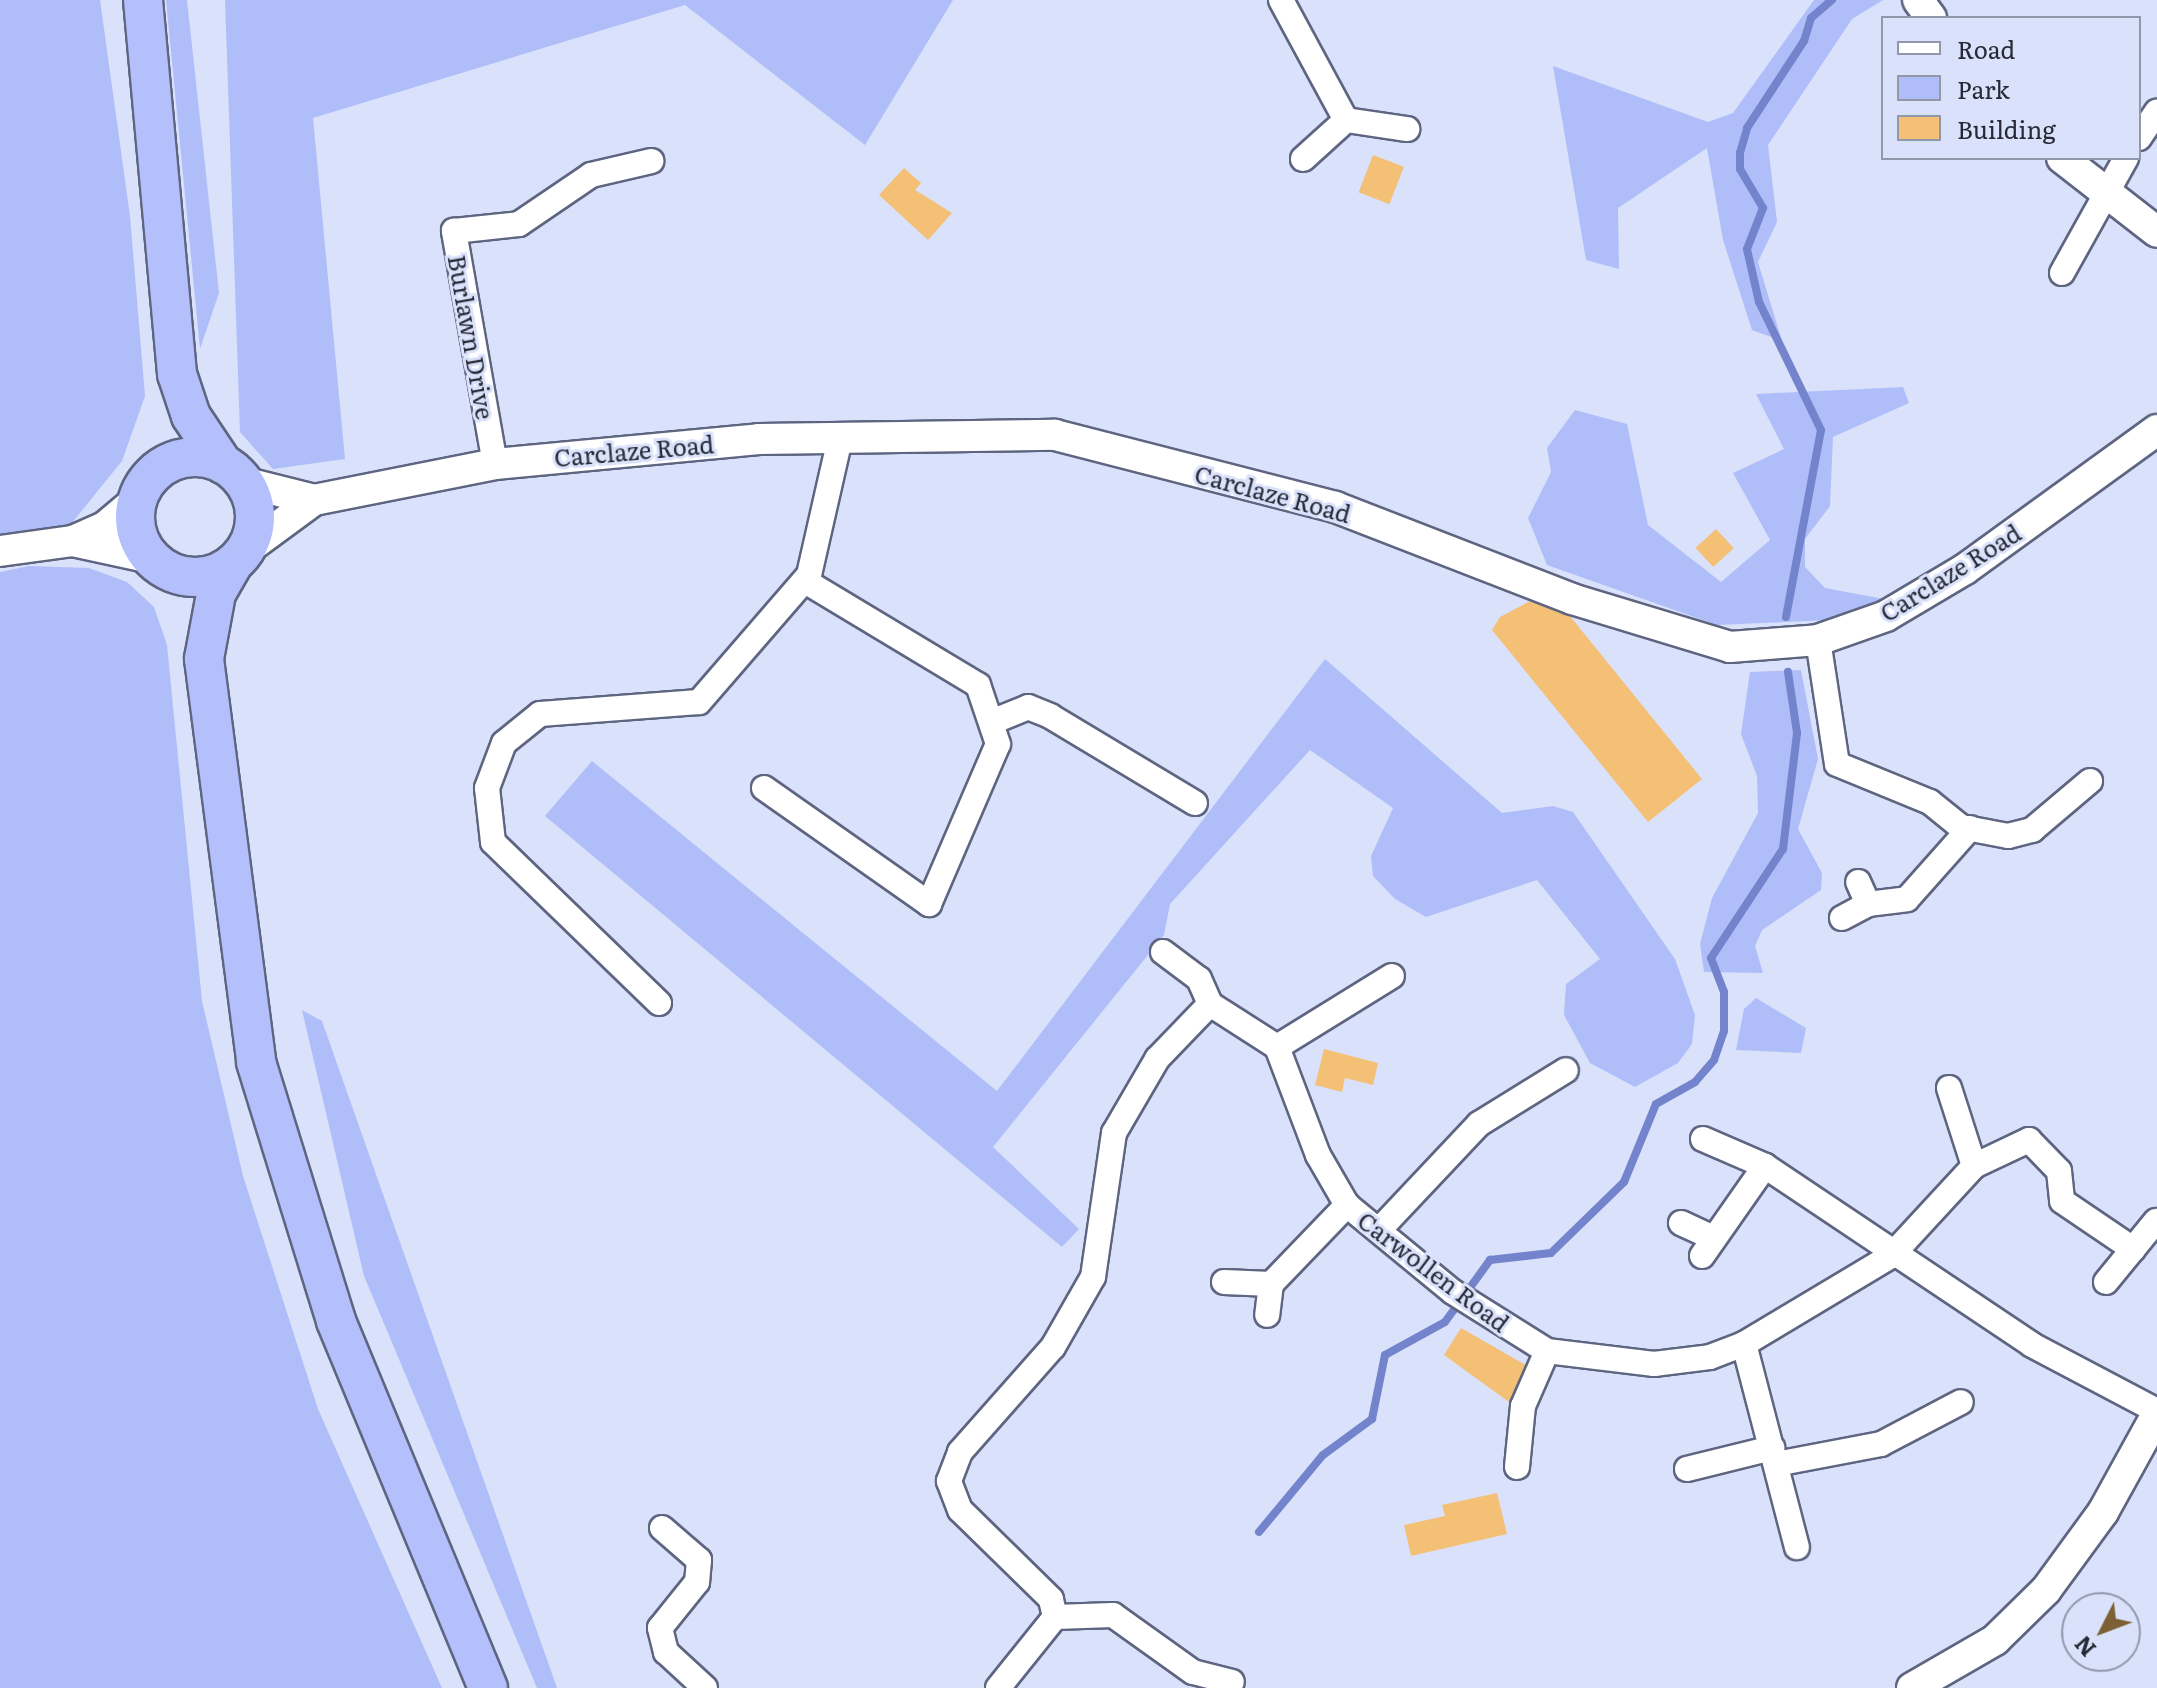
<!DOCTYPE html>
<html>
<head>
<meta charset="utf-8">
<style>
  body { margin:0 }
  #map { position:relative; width:2157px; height:1688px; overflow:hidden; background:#dae1fb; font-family:Literata,serif }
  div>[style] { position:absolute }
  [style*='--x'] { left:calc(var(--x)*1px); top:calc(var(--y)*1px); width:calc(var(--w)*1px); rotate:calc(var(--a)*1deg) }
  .green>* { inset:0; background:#afbef9 }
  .stream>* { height:8px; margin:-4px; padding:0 4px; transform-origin:4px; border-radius:4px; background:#7484cc }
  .building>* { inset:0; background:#f3c075; transform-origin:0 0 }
  .roads { filter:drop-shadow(2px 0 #5e6581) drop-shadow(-2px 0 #5e6581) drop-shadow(0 2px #5e6581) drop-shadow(0 -2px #5e6581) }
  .minor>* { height:24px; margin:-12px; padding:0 12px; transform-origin:12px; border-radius:12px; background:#fff }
  .tertiary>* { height:30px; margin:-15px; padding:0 15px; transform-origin:15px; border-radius:15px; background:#fff }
  .trunk>* { height:38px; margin:-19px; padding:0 19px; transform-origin:19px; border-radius:19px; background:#b3c0fc }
  .trunk>.ring { margin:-19px; padding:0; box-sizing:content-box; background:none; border:38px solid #b3c0fc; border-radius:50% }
  span { translate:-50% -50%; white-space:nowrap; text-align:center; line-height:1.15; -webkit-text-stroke:6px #dae1fb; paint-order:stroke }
  .street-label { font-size:24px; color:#272a36 }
  .legend { position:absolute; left:1881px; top:16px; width:260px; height:144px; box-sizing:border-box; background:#dae1fb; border:2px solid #9298ac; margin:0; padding:10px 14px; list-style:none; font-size:24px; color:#272a36 }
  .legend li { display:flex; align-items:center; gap:16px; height:40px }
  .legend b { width:40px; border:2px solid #9298ac }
  .north { position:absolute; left:2061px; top:1592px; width:80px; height:80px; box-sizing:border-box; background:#dae1fb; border:2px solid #9298ac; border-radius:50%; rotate:228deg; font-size:22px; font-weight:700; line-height:32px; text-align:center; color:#272a36 }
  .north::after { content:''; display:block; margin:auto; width:28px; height:36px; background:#7d6034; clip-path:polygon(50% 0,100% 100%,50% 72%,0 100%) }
</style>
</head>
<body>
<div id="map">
  <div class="green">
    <div style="clip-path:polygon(0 0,100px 0,130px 216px,145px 396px,122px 461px,71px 524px,0 536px)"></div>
    <div style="clip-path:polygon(166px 0,187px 0,219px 293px,200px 349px)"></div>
    <div style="clip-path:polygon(225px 0,953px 0,865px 145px,685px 5px,313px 118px,345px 459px,273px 469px,240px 432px)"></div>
    <div style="clip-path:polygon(1814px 0,1883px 0,1852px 19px,1768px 145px,1777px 222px,1758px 262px,1782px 341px,1752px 330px,1723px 240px,1707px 148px,1618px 208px,1619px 269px,1586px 260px,1553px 66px,1708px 122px,1733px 113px)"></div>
    <div style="clip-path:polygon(1903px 387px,1909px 403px,1833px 437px,1830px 506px,1805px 539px,1805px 567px,1825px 588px,1889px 600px,1831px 620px,1717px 625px,1547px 565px,1528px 518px,1551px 472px,1547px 448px,1575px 410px,1627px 424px,1648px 525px,1721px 582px,1770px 540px,1733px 473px,1784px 449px,1756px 394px)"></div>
    <div style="clip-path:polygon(29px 566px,89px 568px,127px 582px,154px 607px,167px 645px,202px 1001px,243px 1176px,318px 1409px,442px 1688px,0 1688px,0 572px)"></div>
    <div style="clip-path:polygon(1325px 659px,1502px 813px,1553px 806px,1573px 812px,1675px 959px,1695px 1015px,1692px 1044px,1678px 1063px,1635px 1087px,1590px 1063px,1564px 1015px,1566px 984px,1600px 959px,1537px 880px,1426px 917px,1395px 899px,1373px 876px,1371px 856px,1393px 808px,1310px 750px,1170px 904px,1164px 935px,993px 1147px,1079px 1229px,1062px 1247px,545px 816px,592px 761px,997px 1091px)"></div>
    <div style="clip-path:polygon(1801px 670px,1818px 759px,1798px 829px,1822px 873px,1821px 890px,1762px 930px,1755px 946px,1763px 973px,1704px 972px,1700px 944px,1712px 898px,1758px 813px,1757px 776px,1741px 734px,1750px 672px)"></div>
    <div style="clip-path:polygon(1756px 998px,1806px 1028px,1801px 1053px,1736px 1050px,1744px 1009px)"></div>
    <div style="clip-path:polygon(302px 1010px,322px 1021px,557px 1688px,537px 1688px,364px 1276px)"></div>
  </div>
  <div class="stream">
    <div style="--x:1786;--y:617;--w:190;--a:-79.4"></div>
    <div style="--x:1821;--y:430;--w:142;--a:-115.8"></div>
    <div style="--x:1759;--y:302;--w:54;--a:-102.8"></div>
    <div style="--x:1747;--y:249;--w:44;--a:-68.7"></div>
    <div style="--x:1763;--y:208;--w:45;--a:-120.5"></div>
    <div style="--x:1740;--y:169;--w:16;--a:-90"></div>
    <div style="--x:1740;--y:153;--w:26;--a:-74"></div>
    <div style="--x:1747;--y:128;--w:104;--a:-56.8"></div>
    <div style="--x:1804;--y:41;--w:24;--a:-73"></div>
    <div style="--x:1811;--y:18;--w:28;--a:-41"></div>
    <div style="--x:1259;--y:1532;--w:100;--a:-50.3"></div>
    <div style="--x:1323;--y:1455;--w:61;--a:-36.3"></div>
    <div style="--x:1372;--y:1419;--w:65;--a:-78.5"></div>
    <div style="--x:1385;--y:1355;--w:68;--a:-28.8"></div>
    <div style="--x:1445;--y:1322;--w:77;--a:-54"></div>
    <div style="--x:1490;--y:1260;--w:61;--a:-6.5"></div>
    <div style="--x:1551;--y:1253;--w:102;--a:-44.2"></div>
    <div style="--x:1624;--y:1182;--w:84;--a:-67.7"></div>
    <div style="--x:1656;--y:1104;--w:45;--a:-29.4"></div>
    <div style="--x:1695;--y:1082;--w:29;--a:-49"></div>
    <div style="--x:1714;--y:1060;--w:31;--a:-71"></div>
    <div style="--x:1724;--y:1031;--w:39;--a:-90"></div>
    <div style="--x:1724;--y:992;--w:36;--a:-111"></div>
    <div style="--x:1711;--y:958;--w:131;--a:-56.6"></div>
    <div style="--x:1783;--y:849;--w:117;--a:-83.1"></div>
    <div style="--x:1797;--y:733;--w:62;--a:-98.4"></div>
  </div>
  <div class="building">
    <div style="left:1373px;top:155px;width:33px;height:40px;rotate:21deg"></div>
    <div style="clip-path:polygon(904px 168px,921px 183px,915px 190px,952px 213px,928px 240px,879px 195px)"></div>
    <div style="left:1716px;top:529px;width:26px;height:28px;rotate:47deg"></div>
    <div style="clip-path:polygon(1538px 597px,1565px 610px,1702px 779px,1648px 822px,1492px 630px,1500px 617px)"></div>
    <div style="clip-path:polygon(1324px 1049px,1378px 1063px,1373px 1085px,1345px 1078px,1342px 1092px,1315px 1085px)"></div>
    <div style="clip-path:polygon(1461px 1328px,1531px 1368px,1509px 1402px,1444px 1355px)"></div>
    <div style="clip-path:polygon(1497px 1493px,1507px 1534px,1411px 1556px,1404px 1525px,1445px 1516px,1442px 1505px)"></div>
  </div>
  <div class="roads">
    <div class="minor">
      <div style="--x:1281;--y:0;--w:136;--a:61.6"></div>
      <div style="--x:1346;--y:120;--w:62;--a:8.4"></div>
      <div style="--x:2139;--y:138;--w:32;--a:-56"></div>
      <div style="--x:1303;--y:159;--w:58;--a:-42.2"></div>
      <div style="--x:2062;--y:273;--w:132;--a:-60.9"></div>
      <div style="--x:495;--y:464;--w:237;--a:-100"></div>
      <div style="--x:454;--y:231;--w:65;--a:-6.1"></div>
      <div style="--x:519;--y:224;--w:87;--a:-34.2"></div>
      <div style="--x:591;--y:175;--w:62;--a:-13.1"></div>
      <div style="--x:1818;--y:640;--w:125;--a:81.3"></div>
      <div style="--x:1837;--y:764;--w:100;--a:22.2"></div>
      <div style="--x:1930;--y:802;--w:40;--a:39"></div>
      <div style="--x:1961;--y:827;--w:48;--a:10.8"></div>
      <div style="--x:2008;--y:836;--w:25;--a:-14"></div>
      <div style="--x:2032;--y:830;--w:76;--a:-40.2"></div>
      <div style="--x:994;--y:721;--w:37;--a:-22"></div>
      <div style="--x:1028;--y:707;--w:24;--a:22"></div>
      <div style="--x:1050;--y:716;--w:169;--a:31"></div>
      <div style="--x:764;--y:788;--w:202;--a:35.1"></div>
      <div style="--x:929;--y:904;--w:174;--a:-66.7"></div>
      <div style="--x:998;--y:744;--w:62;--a:-108.7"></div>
      <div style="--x:978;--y:685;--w:202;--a:-149"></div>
      <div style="--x:1868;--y:904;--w:39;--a:-7"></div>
      <div style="--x:1907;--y:899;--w:95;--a:-48.4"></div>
      <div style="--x:1842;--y:918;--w:30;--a:-28"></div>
      <div style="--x:1868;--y:904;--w:24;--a:-114"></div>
      <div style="--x:1163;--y:952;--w:45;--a:36.9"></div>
      <div style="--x:1199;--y:979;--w:27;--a:66"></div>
      <div style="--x:1210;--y:1004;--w:80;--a:32.7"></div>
      <div style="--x:1277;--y:1047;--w:116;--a:69.2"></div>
      <div style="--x:1318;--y:1155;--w:58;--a:59.9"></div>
      <div style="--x:1347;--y:1205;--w:137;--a:39.4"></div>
      <div style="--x:1453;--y:1292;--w:111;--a:32.1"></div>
      <div style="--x:1547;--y:1351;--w:108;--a:6.9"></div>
      <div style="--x:1654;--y:1364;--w:56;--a:-7.1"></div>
      <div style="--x:1710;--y:1357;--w:36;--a:-21"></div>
      <div style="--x:1744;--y:1344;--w:171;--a:-30.9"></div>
      <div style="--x:1891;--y:1256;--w:122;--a:-47.3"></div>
      <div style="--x:1974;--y:1166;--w:61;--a:-25.3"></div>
      <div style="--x:2029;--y:1140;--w:43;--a:45.9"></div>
      <div style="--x:2059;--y:1171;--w:30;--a:84"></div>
      <div style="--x:2062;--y:1201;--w:86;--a:34.1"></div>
      <div style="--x:659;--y:1003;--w:231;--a:-135.9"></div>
      <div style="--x:493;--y:842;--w:54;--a:-96.3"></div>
      <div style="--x:487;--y:788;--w:48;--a:-69.3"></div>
      <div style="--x:504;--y:743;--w:46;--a:-38.9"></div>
      <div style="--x:540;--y:714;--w:159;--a:-4.3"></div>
      <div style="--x:699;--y:702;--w:168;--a:-49.1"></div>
      <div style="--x:809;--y:575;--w:140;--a:-77.2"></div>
      <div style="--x:1277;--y:1047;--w:135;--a:-31.7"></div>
      <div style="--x:1949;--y:1088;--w:82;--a:72.2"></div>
      <div style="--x:1703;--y:1139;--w:68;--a:23.5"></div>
      <div style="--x:1765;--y:1166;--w:321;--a:33.8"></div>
      <div style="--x:2032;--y:1345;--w:141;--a:27.8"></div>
      <div style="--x:1681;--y:1223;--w:33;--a:25"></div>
      <div style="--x:1379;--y:1230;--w:146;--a:-46.7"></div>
      <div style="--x:1479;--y:1124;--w:102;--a:-31.8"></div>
      <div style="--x:1702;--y:1256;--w:110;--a:-55"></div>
      <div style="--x:1224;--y:1282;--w:47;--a:2.4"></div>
      <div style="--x:1271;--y:1284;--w:31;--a:97"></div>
      <div style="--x:2106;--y:1282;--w:79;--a:-50.7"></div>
      <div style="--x:1271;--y:1284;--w:110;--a:-46.1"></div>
      <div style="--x:1744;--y:1344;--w:210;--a:75.4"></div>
      <div style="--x:1776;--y:1464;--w:107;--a:-10.8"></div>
      <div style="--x:1881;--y:1444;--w:90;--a:-27.7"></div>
      <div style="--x:1517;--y:1467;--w:61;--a:-84.4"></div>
      <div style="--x:1523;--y:1406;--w:60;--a:-66.4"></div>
      <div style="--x:1687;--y:1469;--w:88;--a:-13.9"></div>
      <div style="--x:662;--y:1528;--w:49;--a:40.9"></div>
      <div style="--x:699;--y:1560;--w:22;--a:95"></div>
      <div style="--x:697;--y:1582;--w:59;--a:128.8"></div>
      <div style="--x:660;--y:1628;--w:25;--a:76"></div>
      <div style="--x:666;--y:1652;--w:53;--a:42.7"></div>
      <div style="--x:1055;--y:1617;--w:58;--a:-2"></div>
      <div style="--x:1113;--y:1615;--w:98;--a:35.5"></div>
      <div style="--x:1193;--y:1672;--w:40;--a:14.4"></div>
      <div style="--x:998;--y:1688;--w:91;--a:-51.2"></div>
      <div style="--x:1055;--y:1617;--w:18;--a:-103"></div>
      <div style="--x:1051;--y:1599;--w:127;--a:-135.6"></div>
      <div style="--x:960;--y:1510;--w:31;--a:-111"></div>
      <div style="--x:949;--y:1481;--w:31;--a:-69"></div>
      <div style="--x:960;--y:1452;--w:140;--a:-48.5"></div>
      <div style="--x:1053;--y:1347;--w:81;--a:-60.3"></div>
      <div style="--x:1093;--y:1277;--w:146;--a:-81.7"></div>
      <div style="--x:1114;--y:1133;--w:86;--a:-59.8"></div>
      <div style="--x:1157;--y:1059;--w:76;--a:-46.1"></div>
    </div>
    <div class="tertiary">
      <div style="--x:1918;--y:0;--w:22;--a:54"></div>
      <div style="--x:2062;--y:158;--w:120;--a:37.9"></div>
      <div style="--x:243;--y:482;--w:73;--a:14.2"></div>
      <div style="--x:73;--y:541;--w:79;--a:12.4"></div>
      <div style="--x:246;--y:550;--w:84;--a:-36.3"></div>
      <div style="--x:314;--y:500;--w:185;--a:-11.2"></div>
      <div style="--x:495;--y:464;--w:265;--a:-5.4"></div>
      <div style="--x:759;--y:439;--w:296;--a:-0.8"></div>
      <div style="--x:1055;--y:435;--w:289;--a:14.4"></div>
      <div style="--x:1335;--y:507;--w:254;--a:21.2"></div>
      <div style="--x:1572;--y:599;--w:165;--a:16.9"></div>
      <div style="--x:1730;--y:647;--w:88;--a:-4.5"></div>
      <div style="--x:1818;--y:640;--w:72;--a:-19.4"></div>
      <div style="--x:1886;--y:616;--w:92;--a:-30.7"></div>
      <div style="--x:1965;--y:569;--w:237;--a:-35.9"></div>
      <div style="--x:0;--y:551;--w:74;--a:-7.8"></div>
      <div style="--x:73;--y:541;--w:36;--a:-24"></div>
      <div style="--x:106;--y:526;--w:42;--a:-40.2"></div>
      <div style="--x:1912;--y:1688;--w:96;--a:-30"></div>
      <div style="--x:1995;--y:1640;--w:71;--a:-44.4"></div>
      <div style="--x:2046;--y:1590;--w:97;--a:-53.8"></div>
      <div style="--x:2103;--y:1512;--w:112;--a:-61.1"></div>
    </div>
    <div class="trunk">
      <div style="--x:143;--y:0;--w:376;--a:84.8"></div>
      <div style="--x:177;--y:374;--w:44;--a:71.6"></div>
      <div style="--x:191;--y:416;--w:58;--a:56.3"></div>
      <div class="ring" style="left:135px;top:457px;width:82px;height:82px"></div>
      <div style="--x:233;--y:564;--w:34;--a:120"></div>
      <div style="--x:216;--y:594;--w:66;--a:100.5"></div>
      <div style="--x:204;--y:659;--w:406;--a:82.6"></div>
      <div style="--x:256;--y:1062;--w:271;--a:72.8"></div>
      <div style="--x:336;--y:1321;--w:397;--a:67.5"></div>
    </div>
  </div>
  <div class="street-label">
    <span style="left:472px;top:337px;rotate:80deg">Burlawn Drive</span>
    <span style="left:634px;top:450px;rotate:-5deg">Carclaze Road</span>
    <span style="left:1273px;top:493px;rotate:15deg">Carclaze Road</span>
    <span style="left:1950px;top:572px;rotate:-32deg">Carclaze Road</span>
    <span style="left:1434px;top:1271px;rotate:37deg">Carwollen Road</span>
  </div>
  <ul class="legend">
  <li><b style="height:10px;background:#fff"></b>Road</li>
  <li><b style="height:22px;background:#afbef9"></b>Park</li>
  <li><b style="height:22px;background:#f3c075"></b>Building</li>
  </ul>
  <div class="north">N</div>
</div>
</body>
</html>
